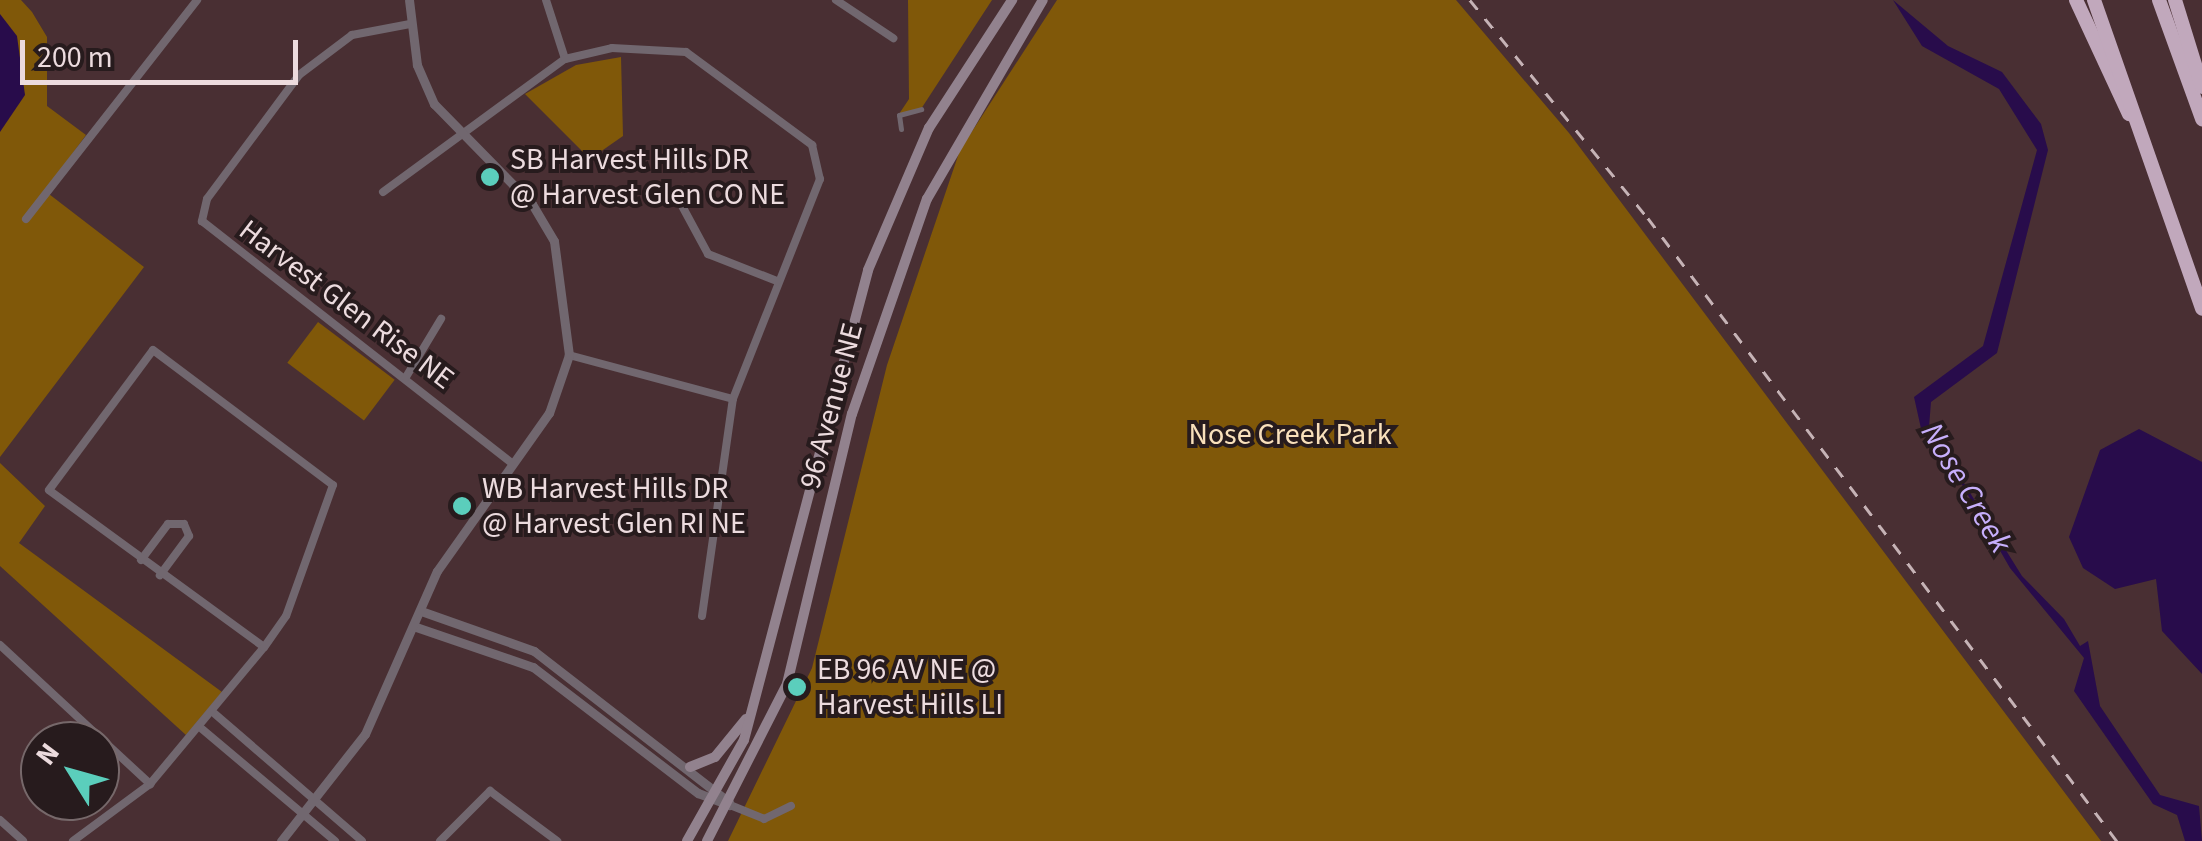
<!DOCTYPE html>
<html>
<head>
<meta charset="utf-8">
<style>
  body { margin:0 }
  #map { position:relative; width:2202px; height:841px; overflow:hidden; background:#492f33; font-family:"Source Sans 3",sans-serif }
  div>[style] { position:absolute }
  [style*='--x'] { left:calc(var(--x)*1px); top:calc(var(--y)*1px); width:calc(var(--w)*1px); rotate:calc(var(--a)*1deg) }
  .green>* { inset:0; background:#805809; transform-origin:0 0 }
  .water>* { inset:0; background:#280c4b }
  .pedestrian>* { height:5px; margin:-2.5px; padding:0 2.5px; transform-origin:2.5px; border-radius:2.5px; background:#71676f }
  .minor>* { height:8px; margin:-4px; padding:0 4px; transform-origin:4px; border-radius:4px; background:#71676f }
  .tertiary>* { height:9px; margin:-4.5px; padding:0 4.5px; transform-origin:4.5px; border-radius:4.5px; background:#71676f }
  .secondary>* { height:10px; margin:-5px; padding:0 5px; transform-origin:5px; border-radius:5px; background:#92828e }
  .motorway>* { height:14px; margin:-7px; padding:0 7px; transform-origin:7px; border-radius:7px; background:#c1a8bc }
  .rail>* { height:2.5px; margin-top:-1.25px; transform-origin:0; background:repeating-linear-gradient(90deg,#c6b3b6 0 12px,transparent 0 24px) }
  .dots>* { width:28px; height:28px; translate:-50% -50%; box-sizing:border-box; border:5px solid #271b1d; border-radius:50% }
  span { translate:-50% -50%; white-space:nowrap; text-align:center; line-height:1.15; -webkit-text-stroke:8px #271b1d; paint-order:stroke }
  .poi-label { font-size:30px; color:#ecdbde }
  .left { translate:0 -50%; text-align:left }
  .street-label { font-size:30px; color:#ecdbde }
  .park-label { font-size:30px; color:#f9e0bb }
  .water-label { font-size:32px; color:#c7affc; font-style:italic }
  .north { position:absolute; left:20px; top:721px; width:100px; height:100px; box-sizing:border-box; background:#271b1d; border:2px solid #76686a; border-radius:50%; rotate:307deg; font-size:28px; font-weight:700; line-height:40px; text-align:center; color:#ecdbde }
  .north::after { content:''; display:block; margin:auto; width:35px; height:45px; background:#5bcebc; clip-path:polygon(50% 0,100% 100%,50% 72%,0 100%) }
  .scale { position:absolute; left:20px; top:40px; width:278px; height:45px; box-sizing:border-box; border:5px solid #ecdbde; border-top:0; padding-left:12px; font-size:30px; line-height:35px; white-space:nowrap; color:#ecdbde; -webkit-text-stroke:8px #271b1d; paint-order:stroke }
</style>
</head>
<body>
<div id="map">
  <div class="green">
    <div style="clip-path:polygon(0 0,21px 0,32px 12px,47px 37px,47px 106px,86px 135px,45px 191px,144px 267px,0 457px)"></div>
    <div style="clip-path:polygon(908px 0,992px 0,921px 109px,899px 114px,909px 99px)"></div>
    <div style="clip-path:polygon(1057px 0,1456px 0,1569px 133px,2101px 841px,728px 841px,812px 668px,887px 365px,960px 150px)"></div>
    <div style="clip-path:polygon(621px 57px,623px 136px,590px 159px,525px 94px,576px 65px)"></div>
    <div style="left:318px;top:322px;width:96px;height:51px;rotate:37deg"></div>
    <div style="clip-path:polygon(0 463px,45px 506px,19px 543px,222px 692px,186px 735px,0 566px)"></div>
  </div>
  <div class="water">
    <div style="clip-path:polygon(1893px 0,1948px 46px,2002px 72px,2041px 124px,2048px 150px,1997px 353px,1931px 402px,1929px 427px,2022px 576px,2064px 619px,2080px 646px,2088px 641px,2100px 706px,2160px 795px,2199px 806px,2202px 841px,2185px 841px,2177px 815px,2153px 804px,2074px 691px,2084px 658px,2010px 568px,1942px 450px,1922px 433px,1914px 397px,1983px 346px,2037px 150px,1999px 89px,1922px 46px)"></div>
    <div style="clip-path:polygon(0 14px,17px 36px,25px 95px,0 132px)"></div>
    <div style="clip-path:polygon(2139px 429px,2202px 462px,2202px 674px,2162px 631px,2156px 579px,2115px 589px,2083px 568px,2069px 537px,2100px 450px)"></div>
  </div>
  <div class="pedestrian">
    <div style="--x:901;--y:129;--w:14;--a:-98"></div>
    <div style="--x:899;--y:115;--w:23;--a:-15"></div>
  </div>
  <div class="minor">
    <div style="--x:546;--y:0;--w:62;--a:72.1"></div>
    <div style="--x:836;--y:0;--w:69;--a:33.7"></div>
    <div style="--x:410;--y:24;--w:59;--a:169.3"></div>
    <div style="--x:352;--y:35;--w:66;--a:143"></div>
    <div style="--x:299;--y:75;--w:154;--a:126.6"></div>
    <div style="--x:207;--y:199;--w:23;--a:103"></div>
    <div style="--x:202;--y:221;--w:395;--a:38"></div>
    <div style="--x:383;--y:192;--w:225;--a:-36.2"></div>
    <div style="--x:565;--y:59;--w:48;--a:-13.2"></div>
    <div style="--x:612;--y:48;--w:74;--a:3.1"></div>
    <div style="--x:686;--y:52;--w:157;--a:36.4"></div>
    <div style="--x:812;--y:145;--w:35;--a:77"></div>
    <div style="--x:820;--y:179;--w:237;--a:111.6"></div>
    <div style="--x:733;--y:399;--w:170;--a:-165"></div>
    <div style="--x:681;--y:204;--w:57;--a:61.6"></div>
    <div style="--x:708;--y:254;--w:74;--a:21.4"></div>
    <div style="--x:26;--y:219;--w:278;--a:-52"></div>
    <div style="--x:406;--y:377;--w:68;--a:-58.9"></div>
    <div style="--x:141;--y:560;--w:45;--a:-53.1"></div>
    <div style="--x:168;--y:524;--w:16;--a:0"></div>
    <div style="--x:184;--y:524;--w:13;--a:67"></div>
    <div style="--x:189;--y:536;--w:49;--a:126.6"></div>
    <div style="--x:702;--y:616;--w:219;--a:-81.9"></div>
    <div style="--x:0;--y:645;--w:205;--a:42.8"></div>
    <div style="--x:215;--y:714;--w:194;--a:40.8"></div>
    <div style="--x:202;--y:729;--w:174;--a:40.1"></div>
    <div style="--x:730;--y:805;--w:37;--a:22"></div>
    <div style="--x:764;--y:819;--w:30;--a:-26"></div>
    <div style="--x:0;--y:820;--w:31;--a:42"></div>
    <div style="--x:73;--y:841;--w:96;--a:-36.5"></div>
    <div style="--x:150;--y:784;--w:178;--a:-50.2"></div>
    <div style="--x:264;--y:647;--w:266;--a:-143.9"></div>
    <div style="--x:49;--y:490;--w:174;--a:-53.4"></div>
    <div style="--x:153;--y:350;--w:225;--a:36.9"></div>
    <div style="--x:333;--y:485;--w:139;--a:109.7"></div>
    <div style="--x:286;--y:616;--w:38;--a:125"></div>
    <div style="--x:440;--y:841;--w:71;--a:-45"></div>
    <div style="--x:490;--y:791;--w:84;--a:36.7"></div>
  </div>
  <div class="tertiary">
    <div style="--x:421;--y:611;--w:120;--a:19.5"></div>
    <div style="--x:534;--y:651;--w:247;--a:37.8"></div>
    <div style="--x:416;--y:627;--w:124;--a:18.9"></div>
    <div style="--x:533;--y:667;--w:208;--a:37.4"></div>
    <div style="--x:698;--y:793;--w:34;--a:21"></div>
    <div style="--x:281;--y:841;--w:136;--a:-51.9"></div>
    <div style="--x:365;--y:734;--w:178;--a:-66.2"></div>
    <div style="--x:437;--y:571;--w:194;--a:-54.7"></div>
    <div style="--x:549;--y:413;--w:61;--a:-71"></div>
    <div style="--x:569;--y:355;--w:115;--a:-97.5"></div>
    <div style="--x:554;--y:241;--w:43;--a:-120.7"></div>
    <div style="--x:532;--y:204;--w:140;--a:-134.4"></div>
    <div style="--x:434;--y:104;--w:43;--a:-113.6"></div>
    <div style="--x:417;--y:65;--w:65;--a:-97"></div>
  </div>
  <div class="secondary">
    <div style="--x:690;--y:767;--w:27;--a:-22"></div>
    <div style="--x:715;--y:757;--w:49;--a:-50.8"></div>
    <div style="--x:687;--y:841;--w:116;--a:-60.6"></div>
    <div style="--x:744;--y:740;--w:486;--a:-75.2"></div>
    <div style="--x:868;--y:270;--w:155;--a:-66.8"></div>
    <div style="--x:929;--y:128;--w:153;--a:-57"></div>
    <div style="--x:707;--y:841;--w:176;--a:-63"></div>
    <div style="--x:787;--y:684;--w:278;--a:-76.5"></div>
    <div style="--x:852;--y:414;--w:228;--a:-70.8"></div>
    <div style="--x:927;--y:199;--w:230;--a:-59.8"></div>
  </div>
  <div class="motorway">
    <div style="--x:2076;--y:0;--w:126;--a:65.1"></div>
    <div style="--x:2094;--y:0;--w:327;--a:70.7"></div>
    <div style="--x:2159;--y:0;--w:127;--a:70.1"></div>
    <div style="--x:2175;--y:0;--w:91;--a:72.8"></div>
  </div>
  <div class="rail">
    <div style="--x:1470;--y:0;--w:281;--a:50.8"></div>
    <div style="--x:1648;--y:218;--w:780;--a:53.03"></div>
  </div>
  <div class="dots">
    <div style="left:490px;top:177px;background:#5bcebc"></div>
    <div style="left:462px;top:506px;background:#5bcebc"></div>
    <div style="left:797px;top:687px;background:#5bcebc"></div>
  </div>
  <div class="poi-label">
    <span class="left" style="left:510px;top:177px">SB Harvest Hills DR<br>@ Harvest Glen CO NE</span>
    <span class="left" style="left:482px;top:506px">WB Harvest Hills DR<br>@ Harvest Glen RI NE</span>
    <span class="left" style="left:817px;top:687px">EB 96 AV NE @<br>Harvest Hills LI</span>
  </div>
  <div class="street-label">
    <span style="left:346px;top:305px;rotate:37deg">Harvest Glen Rise NE</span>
    <span style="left:832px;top:406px;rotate:-75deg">96 Avenue NE</span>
  </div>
  <div class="park-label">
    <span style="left:1290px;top:435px">Nose Creek Park</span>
  </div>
  <div class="water-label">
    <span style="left:1966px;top:488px;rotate:59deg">Nose Creek</span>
  </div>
  <div class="north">N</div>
  <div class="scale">200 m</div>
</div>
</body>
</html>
